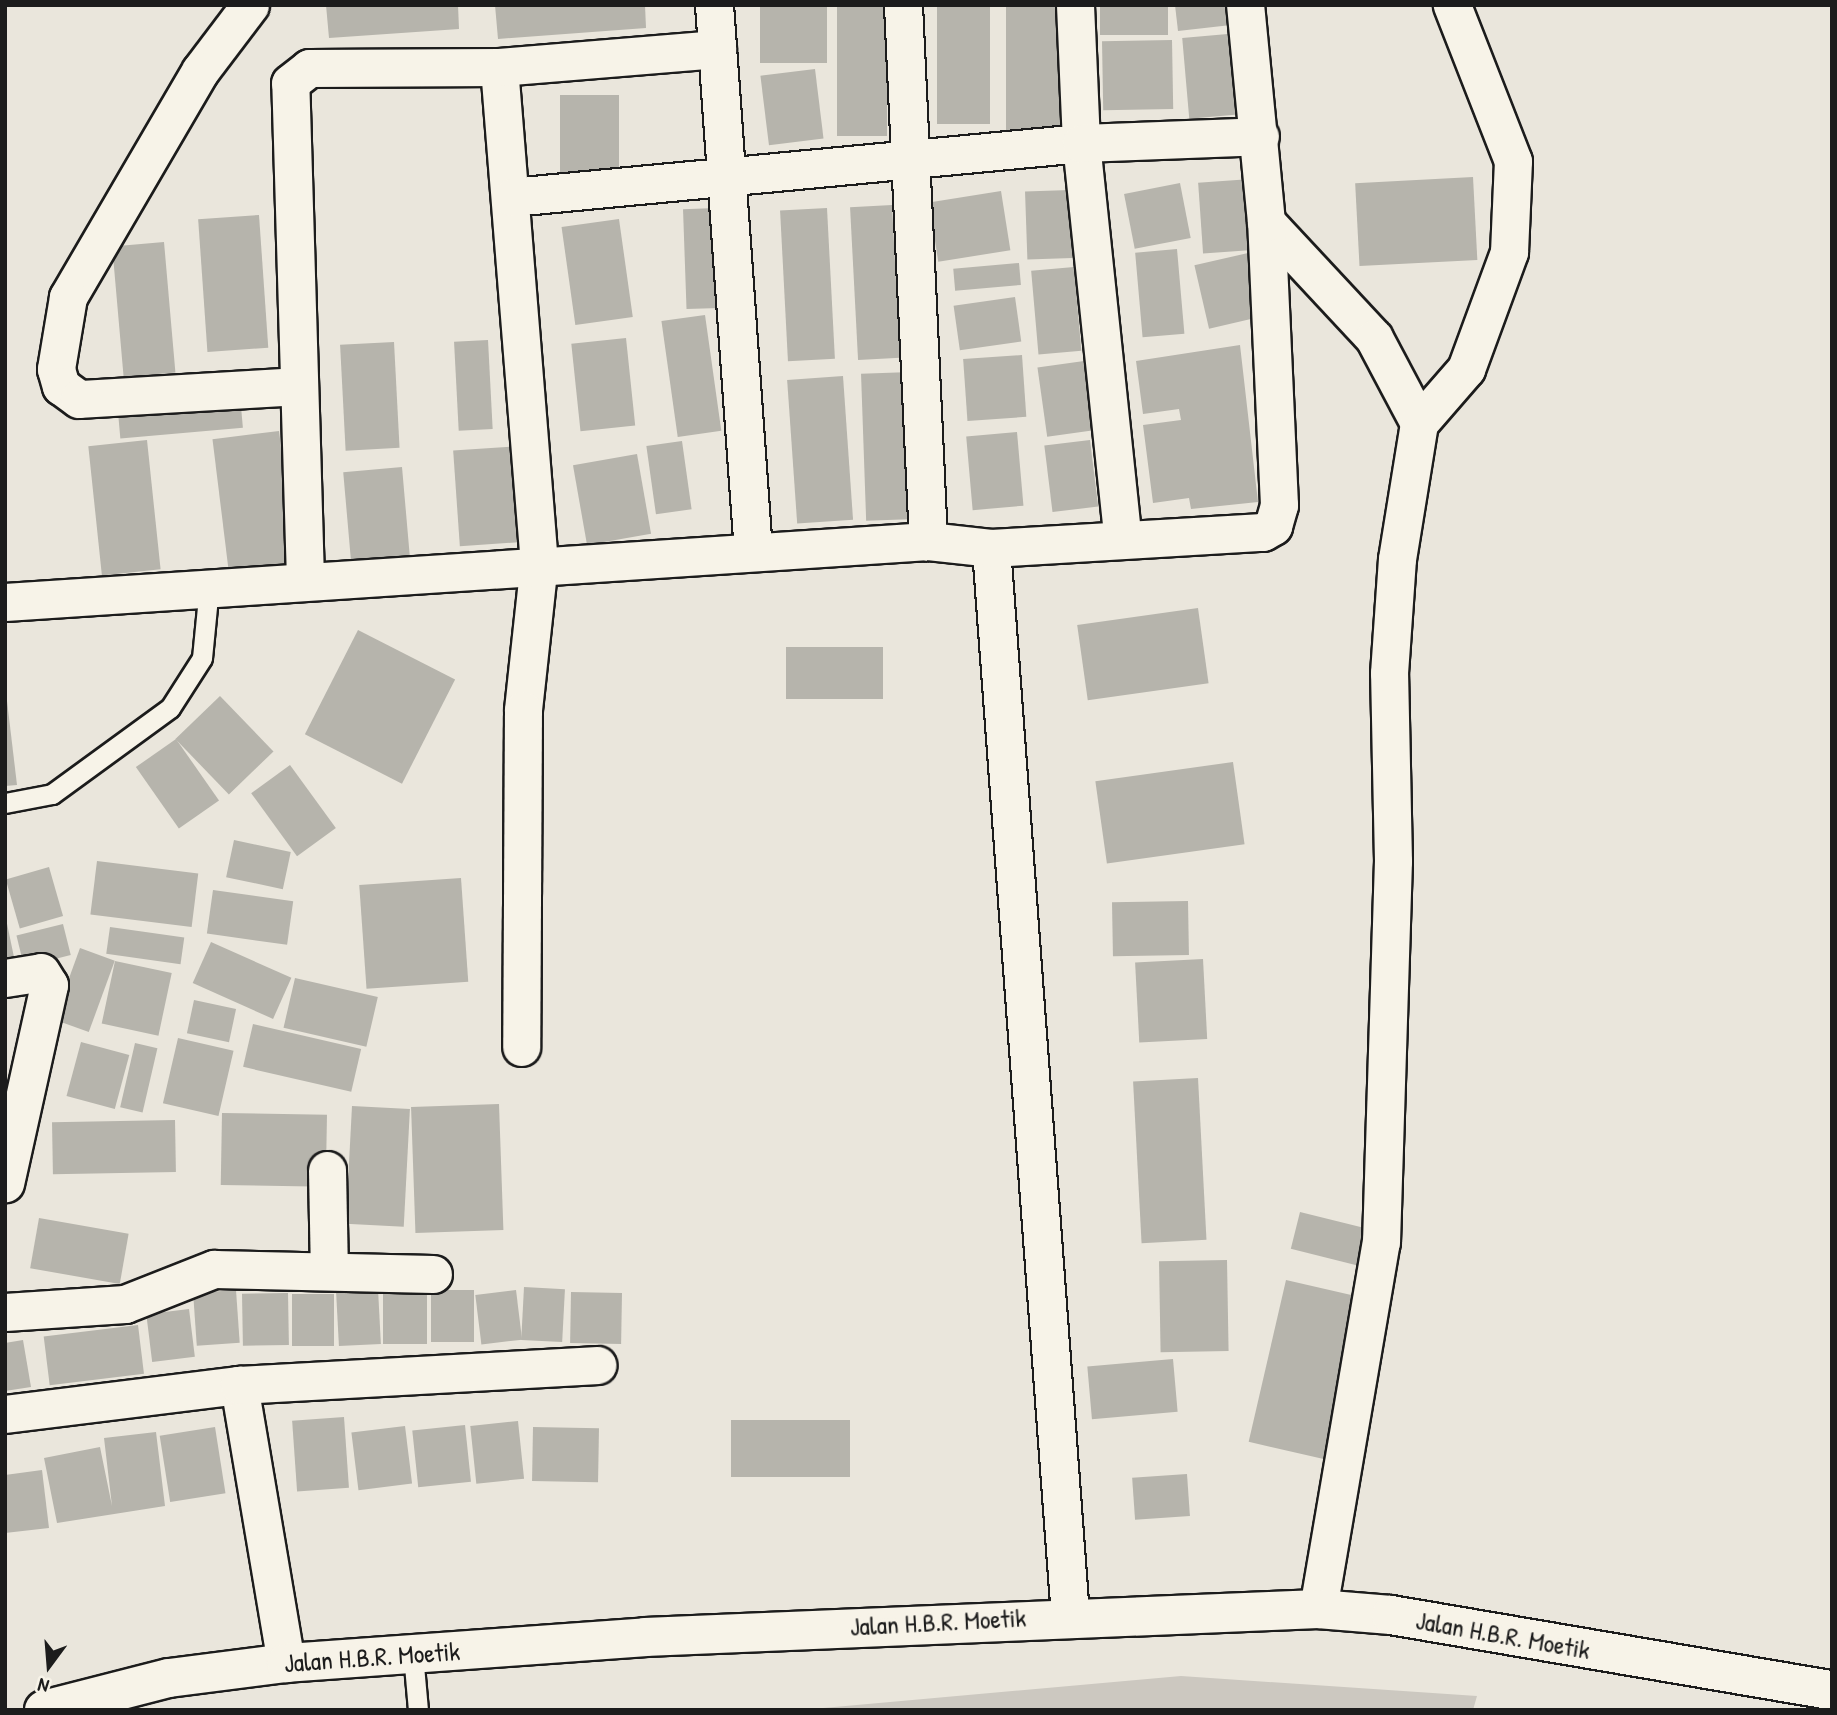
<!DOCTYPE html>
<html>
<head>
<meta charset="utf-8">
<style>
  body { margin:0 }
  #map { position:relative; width:1837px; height:1715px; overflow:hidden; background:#eae6dc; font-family:"Patrick Hand",sans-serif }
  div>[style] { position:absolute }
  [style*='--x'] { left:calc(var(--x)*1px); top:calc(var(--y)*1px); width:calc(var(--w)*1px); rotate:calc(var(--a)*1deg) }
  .green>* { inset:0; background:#ccc8c0 }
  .building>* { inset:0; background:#b6b4ac; transform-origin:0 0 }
  .roads { filter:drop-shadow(2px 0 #1c1c1c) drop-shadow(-2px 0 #1c1c1c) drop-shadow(0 2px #1c1c1c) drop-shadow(0 -2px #1c1c1c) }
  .lane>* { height:19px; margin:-9.5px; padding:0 9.5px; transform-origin:9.5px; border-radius:9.5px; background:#f7f3e8 }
  .street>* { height:37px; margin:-18.5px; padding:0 18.5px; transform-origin:18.5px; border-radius:18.5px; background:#f7f3e8 }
  .secondary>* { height:38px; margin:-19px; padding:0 19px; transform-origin:19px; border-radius:19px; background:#f7f3e8 }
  span { translate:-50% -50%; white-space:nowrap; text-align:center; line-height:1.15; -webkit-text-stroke:6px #f7f3e8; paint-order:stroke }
  .street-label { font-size:26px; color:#1c1c1c }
  .frame { position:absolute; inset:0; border:7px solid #1c1c1c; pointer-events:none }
  .north { position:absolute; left:14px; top:1631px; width:70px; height:70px; -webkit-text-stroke:5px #f7f3e8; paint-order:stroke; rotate:196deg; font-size:19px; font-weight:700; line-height:28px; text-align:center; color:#1c1c1c }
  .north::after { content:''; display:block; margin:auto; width:24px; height:32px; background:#1c1c1c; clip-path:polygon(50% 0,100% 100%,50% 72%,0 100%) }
</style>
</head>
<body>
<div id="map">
  <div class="green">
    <div style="clip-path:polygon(1181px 1676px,1477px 1696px,1473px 1710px,801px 1710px)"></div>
  </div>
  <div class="building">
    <div style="clip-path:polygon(326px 5px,458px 5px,459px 29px,329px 38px)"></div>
    <div style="clip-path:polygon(495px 5px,645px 5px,646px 28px,498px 39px)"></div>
    <div style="left:760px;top:5px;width:67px;height:58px"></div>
    <div style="left:837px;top:5px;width:50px;height:131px"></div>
    <div style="left:937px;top:5px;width:53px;height:119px"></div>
    <div style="left:1006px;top:5px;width:58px;height:133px"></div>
    <div style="left:1100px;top:5px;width:68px;height:30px"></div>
    <div style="clip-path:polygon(1175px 5px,1229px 5px,1231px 25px,1178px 31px)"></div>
    <div style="left:1239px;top:33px;width:81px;height:57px;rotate:85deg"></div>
    <div style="left:1172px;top:40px;width:69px;height:70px;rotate:89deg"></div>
    <div style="left:815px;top:69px;width:70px;height:55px;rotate:83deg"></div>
    <div style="left:560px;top:95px;width:59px;height:82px"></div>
    <div style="left:1473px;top:177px;width:83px;height:118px;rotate:87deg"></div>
    <div style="left:1251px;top:179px;width:71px;height:53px;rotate:86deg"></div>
    <div style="left:1180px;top:183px;width:56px;height:57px;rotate:79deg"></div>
    <div style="left:1070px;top:190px;width:68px;height:45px;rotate:88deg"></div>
    <div style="left:1001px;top:191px;width:60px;height:73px;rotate:81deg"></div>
    <div style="left:892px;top:205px;width:153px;height:42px;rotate:87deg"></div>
    <div style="left:716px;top:208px;width:100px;height:33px;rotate:88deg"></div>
    <div style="left:827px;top:208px;width:151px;height:47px;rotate:87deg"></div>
    <div style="left:259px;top:215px;width:133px;height:61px;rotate:86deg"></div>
    <div style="left:619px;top:219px;width:99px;height:58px;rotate:82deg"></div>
    <div style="left:164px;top:242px;width:131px;height:52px;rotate:85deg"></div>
    <div style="left:1177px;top:249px;width:85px;height:42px;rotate:85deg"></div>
    <div style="left:1248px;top:253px;width:65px;height:55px;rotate:77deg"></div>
    <div style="left:1019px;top:263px;width:22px;height:66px;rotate:85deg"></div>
    <div style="left:1074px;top:267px;width:84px;height:43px;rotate:85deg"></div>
    <div style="left:1015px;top:297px;width:45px;height:62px;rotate:82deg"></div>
    <div style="left:705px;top:315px;width:117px;height:44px;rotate:82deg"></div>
    <div style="left:626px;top:338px;width:88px;height:55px;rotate:84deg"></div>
    <div style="left:488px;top:340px;width:89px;height:34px;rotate:87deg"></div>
    <div style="left:394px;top:342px;width:106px;height:54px;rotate:87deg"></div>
    <div style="clip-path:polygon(1240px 345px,1258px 502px,1191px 509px,1189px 498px,1153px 503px,1143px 425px,1181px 420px,1179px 409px,1143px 414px,1136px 361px)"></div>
    <div style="left:1022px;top:355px;width:62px;height:59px;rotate:86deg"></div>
    <div style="left:1084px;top:361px;width:70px;height:47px;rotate:82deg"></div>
    <div style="left:911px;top:372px;width:147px;height:50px;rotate:88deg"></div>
    <div style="left:843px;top:376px;width:144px;height:56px;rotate:86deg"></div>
    <div style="left:240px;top:395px;width:33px;height:123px;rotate:85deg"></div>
    <div style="left:279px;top:431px;width:132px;height:67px;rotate:83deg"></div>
    <div style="left:1017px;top:432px;width:74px;height:51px;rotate:85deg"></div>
    <div style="left:147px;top:440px;width:130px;height:59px;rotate:84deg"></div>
    <div style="left:1090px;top:440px;width:67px;height:46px;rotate:83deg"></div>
    <div style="left:682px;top:441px;width:69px;height:36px;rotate:82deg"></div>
    <div style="left:519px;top:446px;width:96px;height:66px;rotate:86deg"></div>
    <div style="left:637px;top:454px;width:81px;height:65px;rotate:80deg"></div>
    <div style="left:402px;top:467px;width:90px;height:59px;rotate:85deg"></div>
    <div style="left:1198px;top:608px;width:76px;height:122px;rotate:82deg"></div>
    <div style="left:358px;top:630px;width:109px;height:117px;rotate:27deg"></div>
    <div style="left:786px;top:647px;width:97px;height:52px"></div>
    <div style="clip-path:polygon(5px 684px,17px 785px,5px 786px)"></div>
    <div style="left:220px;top:696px;width:77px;height:62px;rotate:46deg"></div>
    <div style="left:176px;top:739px;width:75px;height:49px;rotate:55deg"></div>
    <div style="left:1233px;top:762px;width:83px;height:139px;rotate:82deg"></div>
    <div style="left:290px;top:765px;width:78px;height:48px;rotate:54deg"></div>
    <div style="left:234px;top:840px;width:58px;height:38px;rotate:12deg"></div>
    <div style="left:97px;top:861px;width:102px;height:54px;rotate:7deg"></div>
    <div style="left:49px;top:867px;width:51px;height:45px;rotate:74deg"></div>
    <div style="left:461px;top:878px;width:104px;height:102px;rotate:86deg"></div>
    <div style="left:213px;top:890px;width:81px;height:44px;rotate:8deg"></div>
    <div style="left:1188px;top:901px;width:54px;height:76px;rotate:89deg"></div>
    <div style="clip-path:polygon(5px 914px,15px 962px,5px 964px)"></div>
    <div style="left:63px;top:924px;width:32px;height:48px;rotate:76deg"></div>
    <div style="left:110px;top:927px;width:75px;height:27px;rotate:8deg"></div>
    <div style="left:211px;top:942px;width:88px;height:45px;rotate:24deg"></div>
    <div style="left:80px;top:948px;width:37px;height:76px;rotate:20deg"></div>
    <div style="left:1203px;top:959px;width:80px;height:68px;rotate:87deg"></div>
    <div style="left:115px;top:961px;width:58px;height:64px;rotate:12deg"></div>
    <div style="left:295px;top:978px;width:85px;height:51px;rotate:13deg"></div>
    <div style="left:194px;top:1000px;width:43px;height:34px;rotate:12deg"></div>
    <div style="left:253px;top:1024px;width:111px;height:44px;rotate:13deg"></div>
    <div style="left:178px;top:1038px;width:57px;height:67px;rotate:13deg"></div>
    <div style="left:81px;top:1042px;width:50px;height:56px;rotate:15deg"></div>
    <div style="left:135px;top:1043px;width:23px;height:66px;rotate:13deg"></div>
    <div style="left:1198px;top:1078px;width:162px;height:65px;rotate:87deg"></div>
    <div style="left:499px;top:1104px;width:126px;height:88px;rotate:88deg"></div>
    <div style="left:352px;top:1106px;width:58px;height:118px;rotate:3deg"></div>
    <div style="left:222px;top:1113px;width:105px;height:72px;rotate:1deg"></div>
    <div style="left:175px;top:1120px;width:52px;height:123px;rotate:89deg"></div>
    <div style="left:1300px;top:1212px;width:79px;height:38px;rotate:14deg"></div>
    <div style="left:39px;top:1218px;width:91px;height:51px;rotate:10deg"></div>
    <div style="left:1227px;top:1260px;width:91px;height:68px;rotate:89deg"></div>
    <div style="left:1286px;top:1280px;width:87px;height:166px;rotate:13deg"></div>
    <div style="left:524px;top:1287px;width:41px;height:53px;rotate:3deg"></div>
    <div style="left:383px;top:1288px;width:44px;height:56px"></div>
    <div style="left:378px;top:1289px;width:55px;height:42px;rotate:87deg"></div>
    <div style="left:236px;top:1290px;width:53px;height:43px;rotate:86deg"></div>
    <div style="left:431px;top:1290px;width:43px;height:52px"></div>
    <div style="left:516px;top:1290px;width:50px;height:41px;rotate:83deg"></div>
    <div style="left:571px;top:1292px;width:51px;height:51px;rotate:1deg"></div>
    <div style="left:288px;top:1293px;width:52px;height:46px;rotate:89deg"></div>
    <div style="left:292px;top:1294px;width:42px;height:52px"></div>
    <div style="left:189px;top:1309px;width:48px;height:43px;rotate:83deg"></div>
    <div style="left:138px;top:1325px;width:49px;height:95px;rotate:83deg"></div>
    <div style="clip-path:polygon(23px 1340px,31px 1387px,5px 1391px,5px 1343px)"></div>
    <div style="left:1173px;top:1359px;width:53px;height:86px;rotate:85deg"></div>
    <div style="left:344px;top:1417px;width:71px;height:52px;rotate:86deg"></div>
    <div style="left:731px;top:1420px;width:119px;height:57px"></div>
    <div style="left:518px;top:1421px;width:58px;height:48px;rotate:84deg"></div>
    <div style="left:465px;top:1425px;width:57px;height:53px;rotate:84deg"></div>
    <div style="left:405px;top:1426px;width:58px;height:54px;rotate:83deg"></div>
    <div style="left:215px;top:1427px;width:67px;height:56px;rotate:81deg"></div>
    <div style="left:533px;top:1427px;width:66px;height:54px;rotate:1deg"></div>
    <div style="clip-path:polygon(156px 1432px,165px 1506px,57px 1523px,44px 1458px,100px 1447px,112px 1506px,104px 1438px)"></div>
    <div style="clip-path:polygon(42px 1470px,49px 1528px,5px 1533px,5px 1475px)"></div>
    <div style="left:1187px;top:1474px;width:42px;height:55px;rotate:86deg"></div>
  </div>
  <div class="roads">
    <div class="lane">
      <div style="--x:5;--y:803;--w:48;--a:-10.8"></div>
      <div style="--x:52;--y:794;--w:146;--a:-36.1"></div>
      <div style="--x:170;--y:708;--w:59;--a:-57.4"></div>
      <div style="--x:202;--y:658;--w:71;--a:-84.4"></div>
      <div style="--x:413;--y:1654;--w:56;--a:84.9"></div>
    </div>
    <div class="street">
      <div style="--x:250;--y:5;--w:83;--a:127.1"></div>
      <div style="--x:200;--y:71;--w:262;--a:120.3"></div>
      <div style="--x:68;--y:297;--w:73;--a:99.5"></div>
      <div style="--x:56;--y:369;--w:18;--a:74"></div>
      <div style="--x:61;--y:386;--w:22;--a:36"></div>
      <div style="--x:79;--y:399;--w:219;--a:-3.4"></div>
      <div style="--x:714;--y:5;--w:548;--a:85.92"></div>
      <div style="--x:903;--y:5;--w:537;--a:87.33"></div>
      <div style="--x:1075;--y:5;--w:138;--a:87.5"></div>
      <div style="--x:1081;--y:143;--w:395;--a:84"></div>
      <div style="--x:499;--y:67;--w:497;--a:85.4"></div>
      <div style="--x:539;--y:562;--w:149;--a:96.2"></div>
      <div style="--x:523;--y:710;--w:337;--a:90.3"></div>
      <div style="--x:512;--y:197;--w:572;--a:-5.42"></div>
      <div style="--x:1081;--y:143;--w:179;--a:-2.2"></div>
      <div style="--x:1266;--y:222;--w:158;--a:47"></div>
      <div style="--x:1374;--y:338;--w:96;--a:62.1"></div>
      <div style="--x:991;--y:548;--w:1070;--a:85.77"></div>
      <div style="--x:305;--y:579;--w:496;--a:-91.7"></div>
      <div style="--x:290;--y:83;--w:24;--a:-38"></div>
      <div style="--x:309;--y:68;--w:190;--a:-0.3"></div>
      <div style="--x:499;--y:67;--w:219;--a:-4.7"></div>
      <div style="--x:5;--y:602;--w:925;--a:-3.78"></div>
      <div style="--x:928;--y:541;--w:63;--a:6.3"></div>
      <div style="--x:991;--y:548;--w:272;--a:-3.4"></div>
      <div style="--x:1263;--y:532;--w:12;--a:-31"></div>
      <div style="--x:1273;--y:526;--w:22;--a:-74"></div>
      <div style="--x:1279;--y:505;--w:283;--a:-92.6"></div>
      <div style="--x:1266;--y:222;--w:218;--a:-95.5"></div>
      <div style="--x:5;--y:978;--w:36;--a:-9"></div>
      <div style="--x:41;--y:972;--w:15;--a:58"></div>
      <div style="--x:49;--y:985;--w:203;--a:102.5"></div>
      <div style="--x:327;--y:1170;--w:101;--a:88.9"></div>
      <div style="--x:5;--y:1312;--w:120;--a:-3.8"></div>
      <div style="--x:125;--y:1304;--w:96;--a:-21.5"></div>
      <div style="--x:214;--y:1269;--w:219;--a:1.3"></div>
      <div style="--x:239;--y:1385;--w:282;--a:80.4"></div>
      <div style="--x:5;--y:1414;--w:236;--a:-7.1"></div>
      <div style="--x:239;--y:1385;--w:359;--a:-3.2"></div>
      <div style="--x:1318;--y:1609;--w:372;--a:-80.3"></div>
      <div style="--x:1381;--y:1242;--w:381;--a:-88.2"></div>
      <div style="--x:1393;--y:861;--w:188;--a:-91.2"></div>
      <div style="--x:1389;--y:673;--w:114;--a:-86"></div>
      <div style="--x:1397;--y:559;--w:138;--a:-80.8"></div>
      <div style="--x:1419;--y:423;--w:72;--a:-49"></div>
      <div style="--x:1466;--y:369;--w:125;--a:-69.8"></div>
      <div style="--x:1509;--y:252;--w:91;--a:-87.5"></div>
      <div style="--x:1513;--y:161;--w:168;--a:-111.4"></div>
    </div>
    <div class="secondary">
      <div style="--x:44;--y:1710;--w:129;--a:-14.4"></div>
      <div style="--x:169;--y:1678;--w:118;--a:-7.3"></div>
      <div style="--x:286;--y:1663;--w:360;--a:-4.1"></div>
      <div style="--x:645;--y:1637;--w:674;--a:-2.38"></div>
      <div style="--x:1318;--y:1609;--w:73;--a:4.7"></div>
      <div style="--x:1391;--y:1615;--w:447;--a:9.7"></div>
    </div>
  </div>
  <div class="street-label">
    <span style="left:938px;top:1622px;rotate:-3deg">Jalan H.B.R. Moetik</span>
    <span style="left:1503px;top:1635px;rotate:10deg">Jalan H.B.R. Moetik</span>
    <span style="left:372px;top:1657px;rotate:-4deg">Jalan H.B.R. Moetik</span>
  </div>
  <div class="frame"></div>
  <div class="north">N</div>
</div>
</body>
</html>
